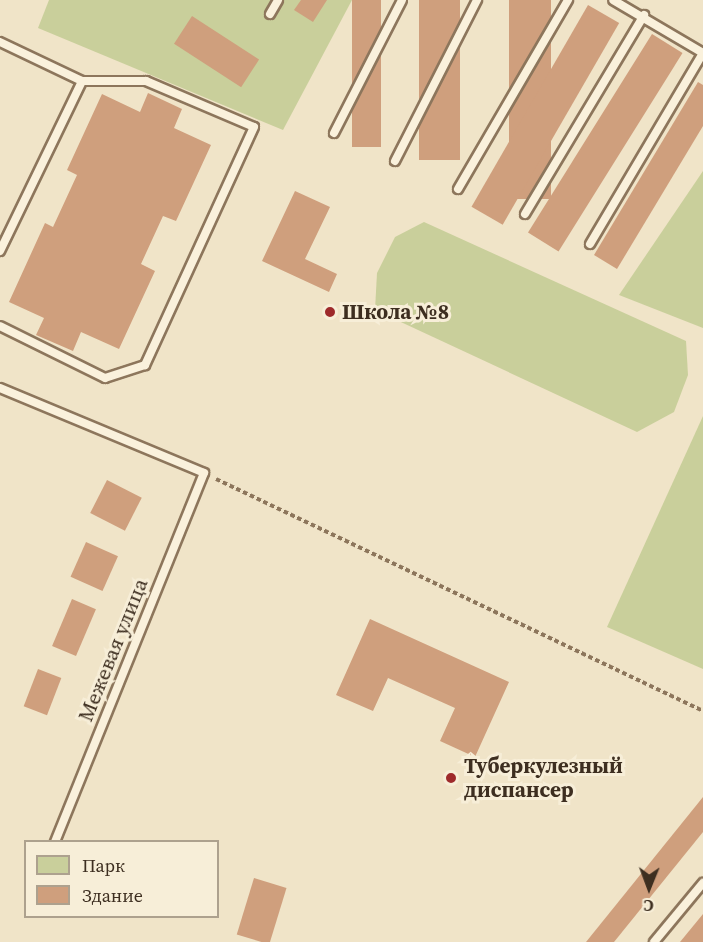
<!DOCTYPE html>
<html>
<head>
<meta charset="utf-8">
<style>
  body { margin:0 }
  #map { position:relative; width:703px; height:942px; overflow:hidden; background:#f0e4c8; font-family:"Source Serif 4",serif }
  div>[style] { position:absolute }
  [style*='--x'] { left:calc(var(--x)*1px); top:calc(var(--y)*1px); width:calc(var(--w)*1px); rotate:calc(var(--a)*1deg) }
  .green>* { inset:0; background:#c9cf9b }
  .building>* { inset:0; background:#cf9f7d; transform-origin:0 0 }
  .path>* { height:4px; margin-top:-2px; transform-origin:0; background:repeating-linear-gradient(90deg,#8d765c 0 4.5px,transparent 0 7.5px) }
  .roads { filter:drop-shadow(2px 0 #8d765c) drop-shadow(-2px 0 #8d765c) drop-shadow(0 2px #8d765c) drop-shadow(0 -2px #8d765c) }
  .service>* { height:8px; margin:-4px; padding:0 4px; transform-origin:4px; border-radius:4px; background:#faf1dc }
  .dots>* { width:16px; height:16px; translate:-50% -50%; box-sizing:border-box; border:3px solid #f7eed8; border-radius:50% }
  span { translate:-50% -50%; white-space:nowrap; text-align:center; line-height:1.15; -webkit-text-stroke:6px #f7eed8; paint-order:stroke }
  .poi-label { font-size:21px; color:#3d2e20; font-weight:700 }
  .left { translate:0 -50%; text-align:left }
  .street-label { font-size:21px; color:#3d2e20 }
  .legend { position:absolute; left:24px; top:840px; width:195px; height:78px; box-sizing:border-box; background:#f7eed8; border:2px solid #ada18e; margin:0; padding:8px 10px; list-style:none; font-size:18px; color:#3d2e20 }
  .legend li { display:flex; align-items:center; gap:12px; height:30px }
  .legend b { width:30px; border:2px solid #ada18e }
  .north { position:absolute; left:619px; top:858px; width:60px; height:60px; -webkit-text-stroke:4px #f7eed8; paint-order:stroke; rotate:181deg; font-size:16px; font-weight:700; line-height:24px; text-align:center; color:#3d2e20 }
  .north::after { content:''; display:block; margin:auto; width:21px; height:27px; background:#3d2e20; clip-path:polygon(50% 0,100% 100%,50% 72%,0 100%) }
</style>
</head>
<body>
<div id="map">
  <div class="green">
    <div style="clip-path:polygon(49px 0,352px 0,283px 130px,38px 28px)"></div>
    <div style="clip-path:polygon(703px 171px,703px 328px,619px 295px)"></div>
    <div style="clip-path:polygon(424px 222px,686px 341px,688px 375px,674px 412px,637px 432px,375px 310px,377px 273px,395px 237px)"></div>
    <div style="clip-path:polygon(703px 416px,703px 669px,607px 627px)"></div>
  </div>
  <div class="building">
    <div style="clip-path:polygon(301px 0,327px 0,313px 22px,294px 10px)"></div>
    <div style="left:352px;top:0;width:29px;height:147px"></div>
    <div style="left:419px;top:0;width:41px;height:160px"></div>
    <div style="left:509px;top:0;width:42px;height:199px"></div>
    <div style="left:588px;top:5px;width:36px;height:233px;rotate:30deg"></div>
    <div style="left:192px;top:16px;width:80px;height:33px;rotate:33deg"></div>
    <div style="left:652px;top:34px;width:36px;height:234px;rotate:32deg"></div>
    <div style="clip-path:polygon(698px 82px,703px 85px,703px 126px,617px 269px,594px 255px)"></div>
    <div style="clip-path:polygon(148px 93px,182px 109px,174px 128px,211px 145px,176px 221px,163px 216px,141px 264px,155px 271px,119px 349px,81px 332px,73px 351px,36px 335px,44px 318px,9px 302px,45px 223px,53px 227px,77px 175px,67px 170px,102px 94px,140px 112px)"></div>
    <div style="clip-path:polygon(295px 191px,330px 207px,305px 259px,337px 274px,329px 292px,262px 261px)"></div>
    <div style="left:107px;top:480px;width:39px;height:37px;rotate:27deg"></div>
    <div style="left:86px;top:542px;width:35px;height:38px;rotate:24deg"></div>
    <div style="left:72px;top:599px;width:26px;height:51px;rotate:23deg"></div>
    <div style="clip-path:polygon(370px 619px,509px 682px,475px 757px,440px 741px,455px 708px,388px 678px,373px 711px,336px 695px)"></div>
    <div style="left:38px;top:669px;width:25px;height:40px;rotate:21deg"></div>
    <div style="clip-path:polygon(703px 797px,703px 832px,614px 942px,586px 942px)"></div>
    <div style="left:254px;top:878px;width:34px;height:59px;rotate:17deg"></div>
    <div style="clip-path:polygon(703px 914px,703px 942px,680px 942px)"></div>
  </div>
  <div class="path">
    <div style="--x:216;--y:479;--w:539;--a:25.47"></div>
  </div>
  <div class="roads">
    <div class="service">
      <div style="--x:270;--y:14;--w:16;--a:-60"></div>
      <div style="--x:0;--y:42;--w:91;--a:25.4"></div>
      <div style="--x:82;--y:81;--w:64;--a:0"></div>
      <div style="--x:146;--y:81;--w:117;--a:23.1"></div>
      <div style="--x:254;--y:127;--w:262;--a:114.6"></div>
      <div style="--x:145;--y:365;--w:42;--a:162"></div>
      <div style="--x:105;--y:378;--w:117;--a:-153.7"></div>
      <div style="--x:334;--y:133;--w:149;--a:-62.9"></div>
      <div style="--x:395;--y:161;--w:181;--a:-63"></div>
      <div style="--x:458;--y:189;--w:219;--a:-59.8"></div>
      <div style="--x:525;--y:214;--w:232;--a:-59.1"></div>
      <div style="--x:590;--y:244;--w:222;--a:-59.4"></div>
      <div style="--x:703;--y:53;--w:104;--a:-149.5"></div>
      <div style="--x:0;--y:251;--w:189;--a:-64.2"></div>
      <div style="--x:0;--y:388;--w:221;--a:22.6"></div>
      <div style="--x:204;--y:473;--w:398;--a:112"></div>
      <div style="--x:654;--y:942;--w:77;--a:-50.3"></div>
    </div>
  </div>
  <div class="dots">
    <div style="left:330px;top:312px;background:#9e2a2b"></div>
    <div style="left:451px;top:778px;background:#9e2a2b"></div>
  </div>
  <div class="poi-label">
    <span class="left" style="left:342px;top:312px">Школа №8</span>
    <span class="left" style="left:464px;top:778px">Туберкулезный<br>диспансер</span>
  </div>
  <div class="street-label">
    <span style="left:113px;top:650px;rotate:-68deg">Межевая улица</span>
  </div>
  <ul class="legend">
  <li><b style="height:16px;background:#c9cf9b"></b>Парк</li>
  <li><b style="height:16px;background:#cf9f7d"></b>Здание</li>
  </ul>
  <div class="north">С</div>
</div>
</body>
</html>
